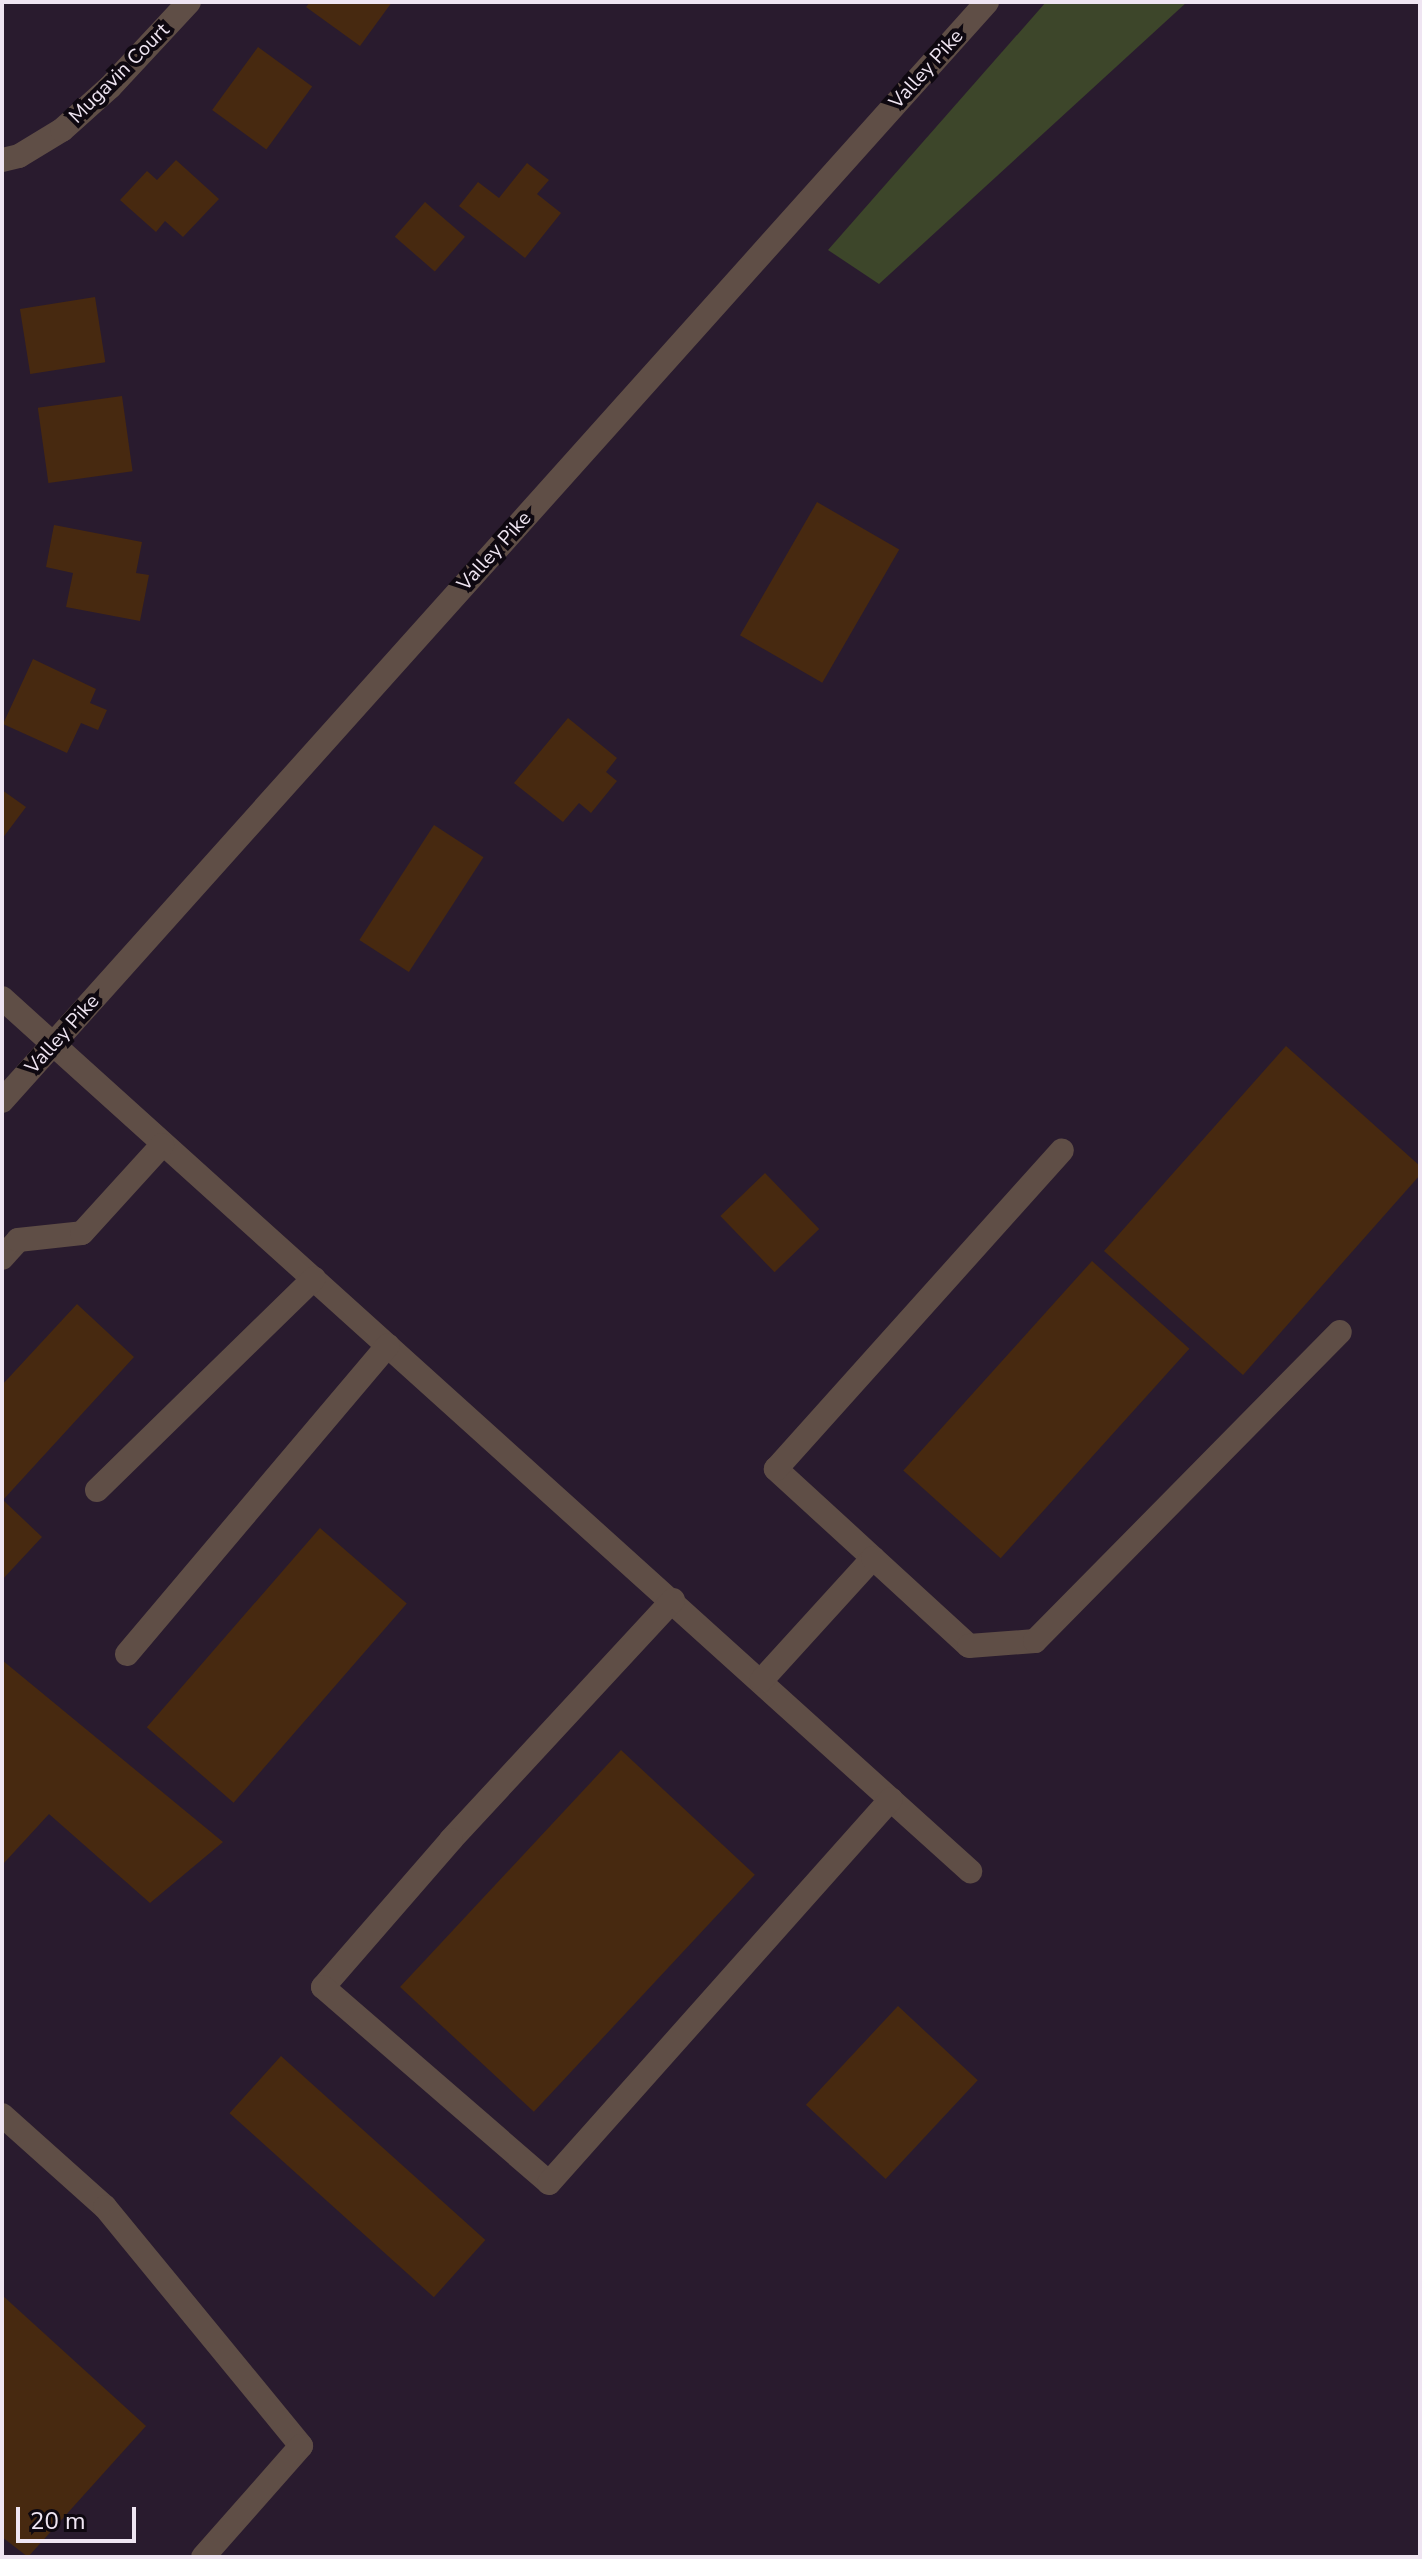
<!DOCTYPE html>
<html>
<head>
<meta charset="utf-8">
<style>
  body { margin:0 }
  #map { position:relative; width:1422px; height:2559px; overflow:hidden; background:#291b2e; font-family:"Nunito Sans",sans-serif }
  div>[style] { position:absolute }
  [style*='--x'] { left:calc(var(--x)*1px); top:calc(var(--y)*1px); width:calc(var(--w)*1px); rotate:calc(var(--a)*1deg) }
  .green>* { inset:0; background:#3d462a }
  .building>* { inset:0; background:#472910; transform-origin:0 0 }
  .minor>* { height:24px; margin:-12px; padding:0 12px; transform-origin:12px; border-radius:12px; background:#5f4e46 }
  span { translate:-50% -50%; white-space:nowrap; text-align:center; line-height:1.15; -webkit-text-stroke:8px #0e0810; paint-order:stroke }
  .street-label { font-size:20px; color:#efe5f2 }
  .frame { position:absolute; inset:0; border:4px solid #efe5f2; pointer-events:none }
  .scale { position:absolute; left:16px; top:2507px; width:120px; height:36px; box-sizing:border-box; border:4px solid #efe5f2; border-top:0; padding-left:10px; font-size:24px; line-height:28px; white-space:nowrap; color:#efe5f2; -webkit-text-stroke:6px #0e0810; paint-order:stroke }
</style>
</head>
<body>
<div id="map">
  <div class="green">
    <div style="clip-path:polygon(1046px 2px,1187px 2px,879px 284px,828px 250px)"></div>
  </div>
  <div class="building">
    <div style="clip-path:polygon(310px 2px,392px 2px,360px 46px,306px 7px)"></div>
    <div style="left:258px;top:47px;width:67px;height:78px;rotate:36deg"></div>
    <div style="clip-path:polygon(176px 160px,219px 199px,183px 237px,165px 221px,156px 232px,120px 200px,147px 171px,157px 180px)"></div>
    <div style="clip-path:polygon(527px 163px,549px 180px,537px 194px,561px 213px,525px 258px,459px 206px,478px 182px,499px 198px)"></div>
    <div style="left:425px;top:202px;width:53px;height:46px;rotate:41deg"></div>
    <div style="left:95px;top:297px;width:66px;height:76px;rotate:81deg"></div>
    <div style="left:122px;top:396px;width:76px;height:85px;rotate:82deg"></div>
    <div style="left:817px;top:502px;width:95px;height:154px;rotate:30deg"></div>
    <div style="clip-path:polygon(54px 525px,142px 542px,136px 573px,149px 575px,140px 621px,66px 607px,73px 573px,46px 567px)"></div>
    <div style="clip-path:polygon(33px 659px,96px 689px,90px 703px,107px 710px,98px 730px,81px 723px,67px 753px,3px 724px)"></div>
    <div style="clip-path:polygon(568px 718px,617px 758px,606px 772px,617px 781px,591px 813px,579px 803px,563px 822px,514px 783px)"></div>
    <div style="clip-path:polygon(2px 790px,26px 807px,2px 839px)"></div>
    <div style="left:434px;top:825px;width:59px;height:137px;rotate:33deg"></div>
    <div style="clip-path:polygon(1286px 1046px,1420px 1166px,1420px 1175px,1243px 1375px,1104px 1251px)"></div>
    <div style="left:765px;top:1173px;width:78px;height:62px;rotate:46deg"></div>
    <div style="left:1092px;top:1261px;width:131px;height:282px;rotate:42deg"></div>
    <div style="clip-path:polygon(77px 1304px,134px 1357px,3px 1500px,42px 1537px,2px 1580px,2px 1385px)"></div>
    <div style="left:320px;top:1528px;width:115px;height:264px;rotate:41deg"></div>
    <div style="clip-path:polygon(2px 1660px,223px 1842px,150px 1903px,49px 1814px,4px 1863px)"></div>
    <div style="left:621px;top:1750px;width:183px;height:324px;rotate:43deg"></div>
    <div style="left:898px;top:2006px;width:109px;height:135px;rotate:43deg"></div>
    <div style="left:281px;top:2056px;width:275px;height:77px;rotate:42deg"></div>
    <div style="clip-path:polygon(2px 2295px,146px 2426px,28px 2557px,2px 2537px)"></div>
  </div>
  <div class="minor">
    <div style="--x:2;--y:160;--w:17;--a:-13"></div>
    <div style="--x:19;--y:156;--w:50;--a:-31.2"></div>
    <div style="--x:62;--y:130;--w:64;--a:-41.9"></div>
    <div style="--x:110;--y:87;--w:116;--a:-47.1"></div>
    <div style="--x:2;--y:998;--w:1304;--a:42.05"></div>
    <div style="--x:2;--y:1101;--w:1476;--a:-48.13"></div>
    <div style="--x:2;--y:1258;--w:24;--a:-48"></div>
    <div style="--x:18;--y:1240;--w:64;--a:-6.2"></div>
    <div style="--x:82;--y:1233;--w:119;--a:-47.7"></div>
    <div style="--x:97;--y:1490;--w:303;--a:-44.3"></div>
    <div style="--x:873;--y:1558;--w:132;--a:-137.5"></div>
    <div style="--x:776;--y:1469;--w:428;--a:-48.1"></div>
    <div style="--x:673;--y:1600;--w:327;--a:132.8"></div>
    <div style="--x:451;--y:1840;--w:195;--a:131"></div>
    <div style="--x:323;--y:1987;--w:299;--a:40.9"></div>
    <div style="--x:549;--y:2183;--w:514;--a:-48.31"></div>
    <div style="--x:127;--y:1654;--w:404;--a:-49.8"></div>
    <div style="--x:761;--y:1681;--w:166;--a:-47.7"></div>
    <div style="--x:873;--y:1558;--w:130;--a:42.5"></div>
    <div style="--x:969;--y:1646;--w:66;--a:-4.3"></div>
    <div style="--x:1035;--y:1641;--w:434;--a:-45.4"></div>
    <div style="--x:2;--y:2115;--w:138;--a:41.8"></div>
    <div style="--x:105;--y:2207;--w:309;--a:50.6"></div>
    <div style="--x:301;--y:2446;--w:148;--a:131.4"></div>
  </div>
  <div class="street-label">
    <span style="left:926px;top:69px;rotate:-48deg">Valley Pike</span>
    <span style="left:119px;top:73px;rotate:-45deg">Mugavin Court</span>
    <span style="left:494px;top:551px;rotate:-48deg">Valley Pike</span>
    <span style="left:62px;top:1034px;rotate:-48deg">Valley Pike</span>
  </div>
  <div class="frame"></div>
  <div class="scale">20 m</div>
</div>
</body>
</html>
